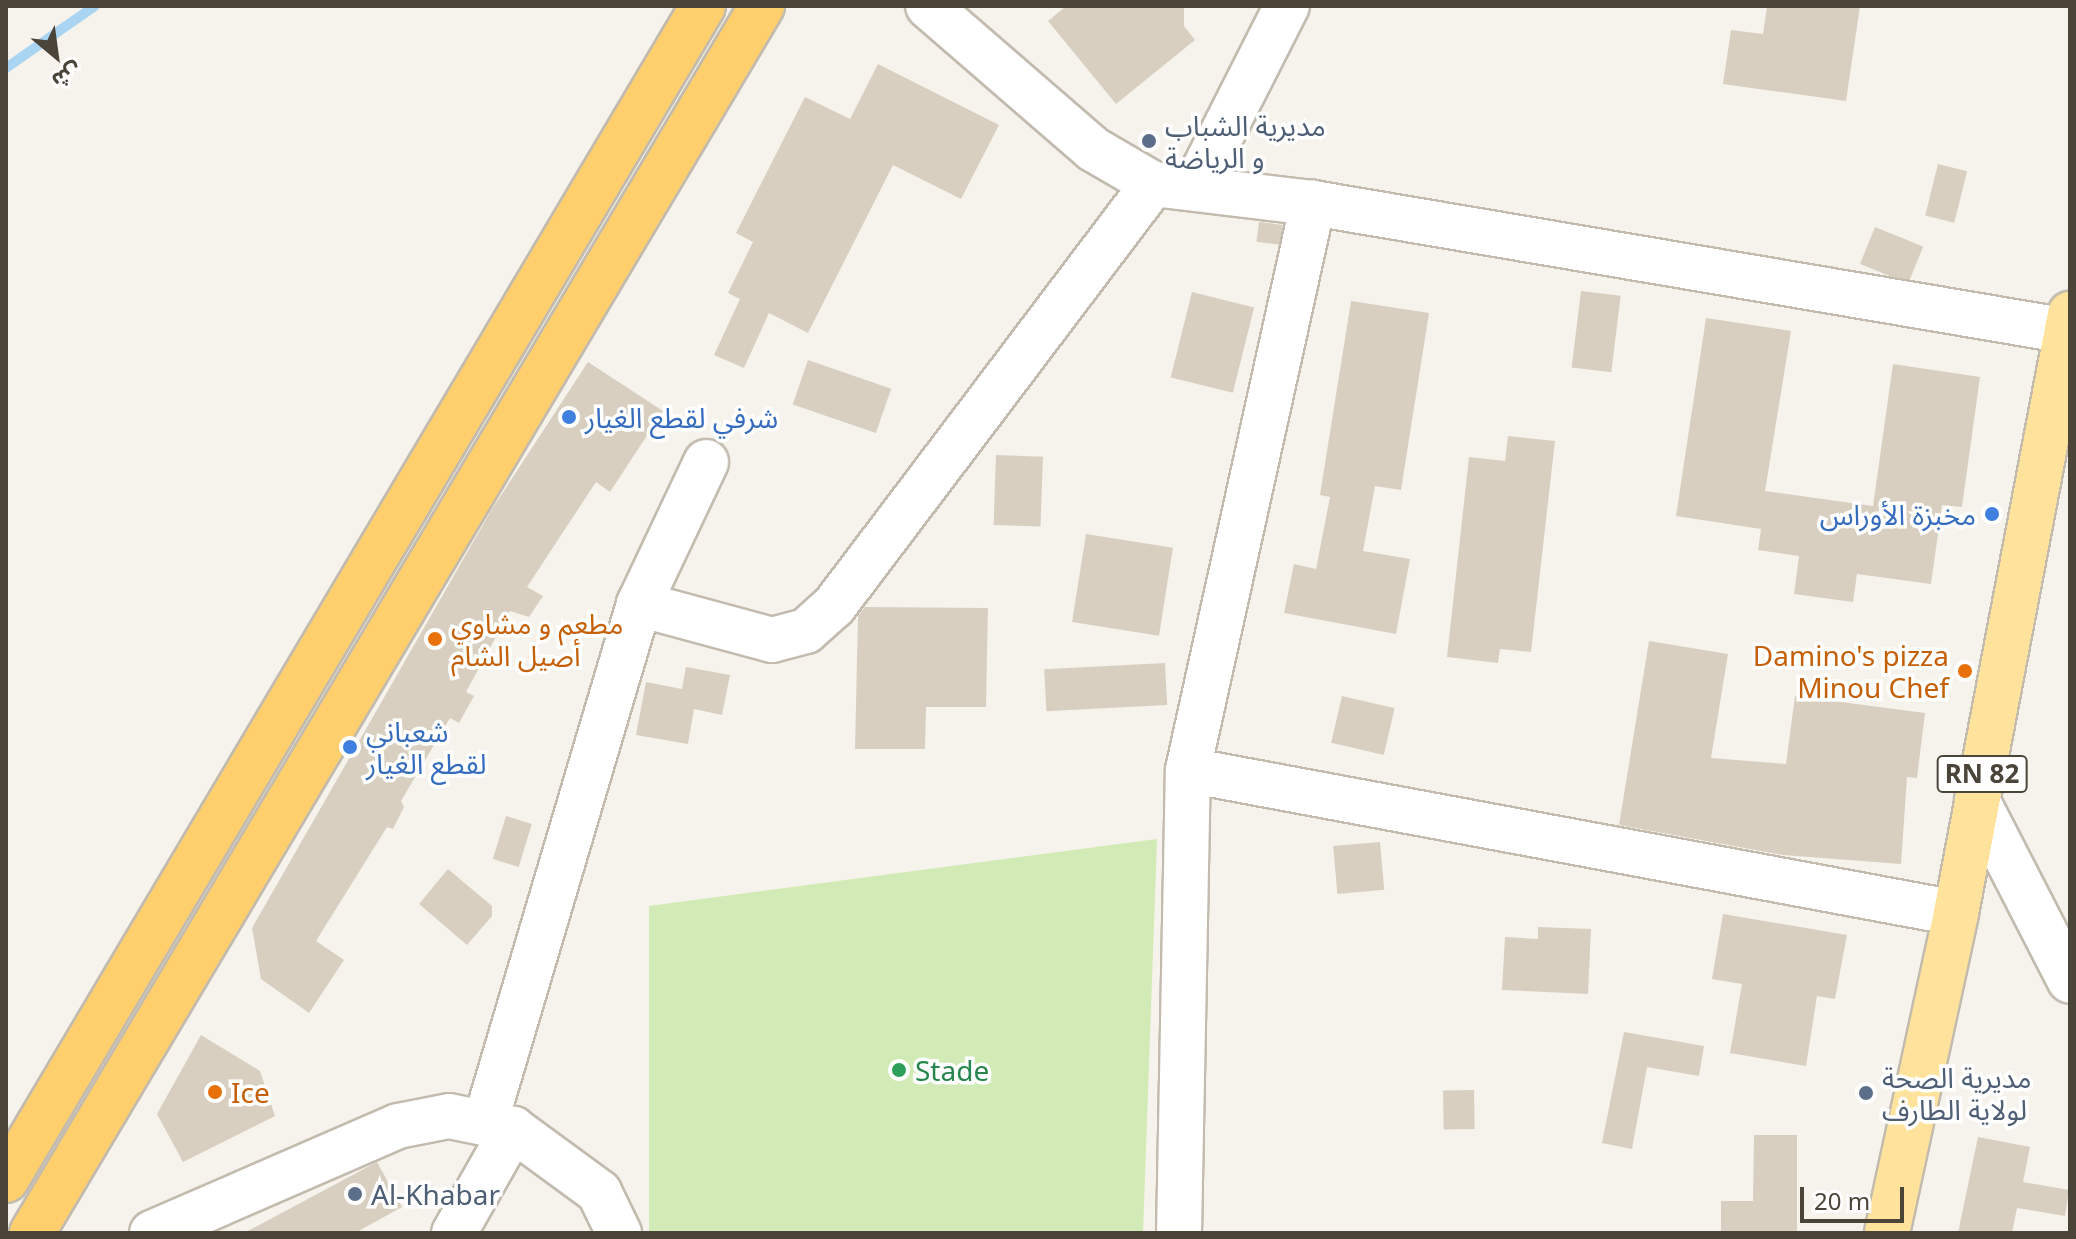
<!DOCTYPE html>
<html>
<head>
<meta charset="utf-8">
<style>
  body { margin:0 }
  #map { position:relative; width:2076px; height:1239px; overflow:hidden; background:#f6f3ec; font-family:"Noto Sans","Noto Sans Arabic",sans-serif }
  div>[style] { position:absolute }
  [style*='--x'] { left:calc(var(--x)*1px); top:calc(var(--y)*1px); width:calc(var(--w)*1px); rotate:calc(var(--a)*1deg) }
  .green>* { inset:0; background:#d2eab5 }
  .stream>* { height:10px; margin:-5px; padding:0 5px; transform-origin:5px; border-radius:5px; background:#a9d4f2 }
  .building>* { inset:0; background:#d8cfc1; transform-origin:0 0 }
  .roads { filter:drop-shadow(2px 0 #c2bbae) drop-shadow(-2px 0 #c2bbae) drop-shadow(0 2px #c2bbae) drop-shadow(0 -2px #c2bbae) }
  .minor>* { height:44px; margin:-22px; padding:0 22px; transform-origin:22px; border-radius:22px; background:#fff }
  .major>* { height:44px; margin:-22px; padding:0 22px; transform-origin:22px; border-radius:22px; background:#ffe39c }
  .highway>* { height:44px; margin:-22px; padding:0 22px; transform-origin:22px; border-radius:22px; background:#ffcf6e }
  .dots>* { width:22px; height:22px; translate:-50% -50%; box-sizing:border-box; border:4px solid #fff; border-radius:50% }
  span { translate:-50% -50%; white-space:nowrap; text-align:center; line-height:1.15; -webkit-text-stroke:7px #fff; paint-order:stroke }
  .shield-label span { padding:2px 6px; background:#fff; border:2px solid; border-radius:6px; -webkit-text-stroke-width:0 }
  .shield-label { font-size:26px; color:#4b4439; font-weight:700 }
  .service-label { font-size:28px; color:#4e5e75 }
  .left { translate:0 -50%; text-align:left }
  .shop-label { font-size:28px; color:#366cbe }
  .right { translate:-100% -50%; text-align:right }
  .food-label { font-size:28px; color:#c56008 }
  .leisure-label { font-size:28px; color:#27864d }
  .frame { position:absolute; inset:0; border:8px solid #4b4439; pointer-events:none }
  .north { position:absolute; left:16px; top:16px; width:80px; height:80px; -webkit-text-stroke:6px #fff; paint-order:stroke; rotate:151deg; font-size:22px; font-weight:700; line-height:32px; text-align:center; color:#4b4439 }
  .north::after { content:''; display:block; margin:auto; width:28px; height:36px; background:#4b4439; clip-path:polygon(50% 0,100% 100%,50% 72%,0 100%) }
  .scale { position:absolute; left:1800px; top:1187px; width:104px; height:36px; box-sizing:border-box; border:4px solid #4b4439; border-top:0; padding-left:10px; font-size:24px; line-height:28px; white-space:nowrap; color:#4b4439; -webkit-text-stroke:6px #fff; paint-order:stroke }
</style>
</head>
<body>
<div id="map">
  <div class="green">
    <div style="clip-path:polygon(1157px 839px,1143px 1233px,649px 1233px,649px 906px)"></div>
  </div>
  <div class="stream">
    <div style="--x:6;--y:68;--w:108;--a:-34.9"></div>
  </div>
  <div class="building">
    <div style="clip-path:polygon(1066px 6px,1184px 6px,1184px 26px,1195px 40px,1116px 104px,1048px 21px)"></div>
    <div style="clip-path:polygon(1767px 6px,1860px 6px,1846px 101px,1723px 84px,1731px 30px,1763px 34px)"></div>
    <div style="clip-path:polygon(878px 64px,999px 125px,961px 199px,893px 165px,808px 333px,769px 313px,744px 368px,714px 355px,740px 299px,728px 293px,753px 242px,736px 233px,805px 97px,850px 119px)"></div>
    <div style="left:1938px;top:164px;width:30px;height:53px;rotate:14deg"></div>
    <div style="left:1259px;top:222px;width:24px;height:20px;rotate:7deg"></div>
    <div style="left:1875px;top:227px;width:52px;height:40px;rotate:22deg"></div>
    <div style="left:1581px;top:291px;width:40px;height:77px;rotate:7deg"></div>
    <div style="left:1192px;top:292px;width:64px;height:88px;rotate:14deg"></div>
    <div style="clip-path:polygon(1351px 301px,1429px 313px,1401px 490px,1375px 486px,1363px 551px,1410px 559px,1396px 634px,1284px 613px,1294px 564px,1316px 569px,1330px 497px,1320px 495px)"></div>
    <div style="clip-path:polygon(1706px 318px,1791px 331px,1765px 491px,1873px 506px,1893px 364px,1980px 377px,1962px 507px,1942px 505px,1931px 584px,1857px 574px,1853px 602px,1794px 594px,1799px 556px,1758px 550px,1761px 529px,1676px 516px)"></div>
    <div style="left:808px;top:360px;width:88px;height:47px;rotate:19deg"></div>
    <div style="clip-path:polygon(588px 362px,663px 411px,610px 492px,596px 482px,527px 587px,543px 596px,529px 617px,510px 611px,466px 692px,474px 696px,459px 723px,450px 718px,401px 801px,404px 807px,393px 829px,387px 827px,316px 941px,344px 960px,309px 1013px,261px 979px,252px 928px,492px 509px)"></div>
    <div style="clip-path:polygon(1508px 436px,1555px 441px,1531px 652px,1500px 649px,1498px 663px,1447px 657px,1469px 457px,1505px 461px)"></div>
    <div style="left:996px;top:455px;width:47px;height:70px;rotate:2deg"></div>
    <div style="left:1086px;top:534px;width:88px;height:89px;rotate:9deg"></div>
    <div style="clip-path:polygon(865px 607px,988px 608px,986px 707px,926px 707px,925px 749px,855px 749px,858px 616px)"></div>
    <div style="clip-path:polygon(1649px 641px,1728px 654px,1711px 758px,1786px 764px,1795px 696px,1925px 713px,1917px 778px,1907px 777px,1901px 864px,1783px 855px,1619px 825px)"></div>
    <div style="left:1165px;top:663px;width:42px;height:121px;rotate:87deg"></div>
    <div style="clip-path:polygon(686px 667px,730px 675px,722px 715px,694px 709px,688px 744px,636px 735px,646px 682px,682px 689px)"></div>
    <div style="left:1342px;top:696px;width:54px;height:48px;rotate:13deg"></div>
    <div style="left:506px;top:816px;width:27px;height:45px;rotate:17deg"></div>
    <div style="left:1380px;top:842px;width:48px;height:47px;rotate:85deg"></div>
    <div style="clip-path:polygon(448px 869px,492px 906px,492px 916px,467px 945px,419px 904px)"></div>
    <div style="clip-path:polygon(1723px 914px,1847px 935px,1835px 999px,1817px 996px,1806px 1066px,1730px 1053px,1742px 984px,1712px 979px)"></div>
    <div style="clip-path:polygon(1538px 927px,1591px 929px,1588px 994px,1502px 990px,1505px 937px,1538px 939px)"></div>
    <div style="clip-path:polygon(1624px 1032px,1704px 1046px,1699px 1076px,1647px 1067px,1632px 1149px,1602px 1143px)"></div>
    <div style="clip-path:polygon(201px 1035px,260px 1071px,275px 1116px,183px 1162px,157px 1114px)"></div>
    <div style="left:1474px;top:1090px;width:39px;height:31px;rotate:89deg"></div>
    <div style="clip-path:polygon(1754px 1135px,1797px 1135px,1797px 1233px,1721px 1233px,1721px 1201px,1753px 1201px)"></div>
    <div style="clip-path:polygon(1978px 1137px,2030px 1147px,2023px 1182px,2069px 1190px,2065px 1216px,2017px 1208px,2012px 1233px,1958px 1233px)"></div>
    <div style="clip-path:polygon(377px 1162px,402px 1207px,355px 1233px,244px 1233px)"></div>
  </div>
  <div class="roads">
    <div class="minor">
      <div style="--x:928;--y:6;--w:218;--a:40.9"></div>
      <div style="--x:1093;--y:149;--w:69;--a:30.3"></div>
      <div style="--x:1153;--y:184;--w:161;--a:6.8"></div>
      <div style="--x:1313;--y:203;--w:765;--a:9.63"></div>
      <div style="--x:1195;--y:187;--w:203;--a:-63.1"></div>
      <div style="--x:639;--y:604;--w:138;--a:15.1"></div>
      <div style="--x:772;--y:640;--w:35;--a:-15"></div>
      <div style="--x:806;--y:631;--w:38;--a:-42"></div>
      <div style="--x:834;--y:606;--w:529;--a:-52.91"></div>
      <div style="--x:1188;--y:770;--w:781;--a:10.55"></div>
      <div style="--x:1977;--y:800;--w:203;--a:62.8"></div>
      <div style="--x:486;--y:1120;--w:538;--a:-73.48"></div>
      <div style="--x:639;--y:604;--w:157;--a:-64.7"></div>
      <div style="--x:152;--y:1233;--w:268;--a:-23.5"></div>
      <div style="--x:398;--y:1126;--w:52;--a:-11.1"></div>
      <div style="--x:449;--y:1116;--w:65;--a:11.5"></div>
      <div style="--x:513;--y:1129;--w:107;--a:36.2"></div>
      <div style="--x:599;--y:1192;--w:46;--a:64"></div>
      <div style="--x:454;--y:1233;--w:120;--a:-60.4"></div>
      <div style="--x:1179;--y:1233;--w:463;--a:-88.9"></div>
      <div style="--x:1188;--y:770;--w:581;--a:-77.57"></div>
    </div>
    <div class="major">
      <div style="--x:1887;--y:1233;--w:327;--a:-77.8"></div>
      <div style="--x:1956;--y:913;--w:610;--a:-79.22"></div>
    </div>
    <div class="highway">
      <div style="--x:6;--y:1180;--w:1365;--a:-59.3"></div>
      <div style="--x:32;--y:1233;--w:1428;--a:-59.25"></div>
    </div>
  </div>
  <div class="dots">
    <div style="left:1149px;top:141px;background:#5c6f8a"></div>
    <div style="left:569px;top:417px;background:#3f7fe0"></div>
    <div style="left:1992px;top:514px;background:#3f7fe0"></div>
    <div style="left:435px;top:639px;background:#e8710a"></div>
    <div style="left:1965px;top:671px;background:#e8710a"></div>
    <div style="left:350px;top:747px;background:#3f7fe0"></div>
    <div style="left:899px;top:1070px;background:#2e9e5b"></div>
    <div style="left:215px;top:1092px;background:#e8710a"></div>
    <div style="left:1866px;top:1093px;background:#5c6f8a"></div>
    <div style="left:355px;top:1194px;background:#5c6f8a"></div>
  </div>
  <div class="shield-label">
    <span style="left:1982px;top:774px">RN 82</span>
  </div>
  <div class="service-label">
    <span class="left" style="left:1165px;top:141px">مديرية الشباب<br>و الرياضة</span>
    <span class="left" style="left:1882px;top:1093px">مديرية الصحة<br>لولاية الطارف</span>
    <span class="left" style="left:371px;top:1194px">Al-Khabar</span>
  </div>
  <div class="shop-label">
    <span class="left" style="left:585px;top:417px">شرفي لقطع الغيار</span>
    <span class="right" style="left:1976px;top:514px">مخبزة الأوراس</span>
    <span class="left" style="left:366px;top:747px">شعباني<br>لقطع الغيار</span>
  </div>
  <div class="food-label">
    <span class="left" style="left:451px;top:639px">مطعم و مشاوي<br>أصيل الشام</span>
    <span class="right" style="left:1949px;top:671px">Damino's pizza<br>Minou Chef</span>
    <span class="left" style="left:231px;top:1092px">Ice</span>
  </div>
  <div class="leisure-label">
    <span class="left" style="left:915px;top:1070px">Stade</span>
  </div>
  <div class="frame"></div>
  <div class="north">ش</div>
  <div class="scale">20 m</div>
</div>
</body>
</html>
